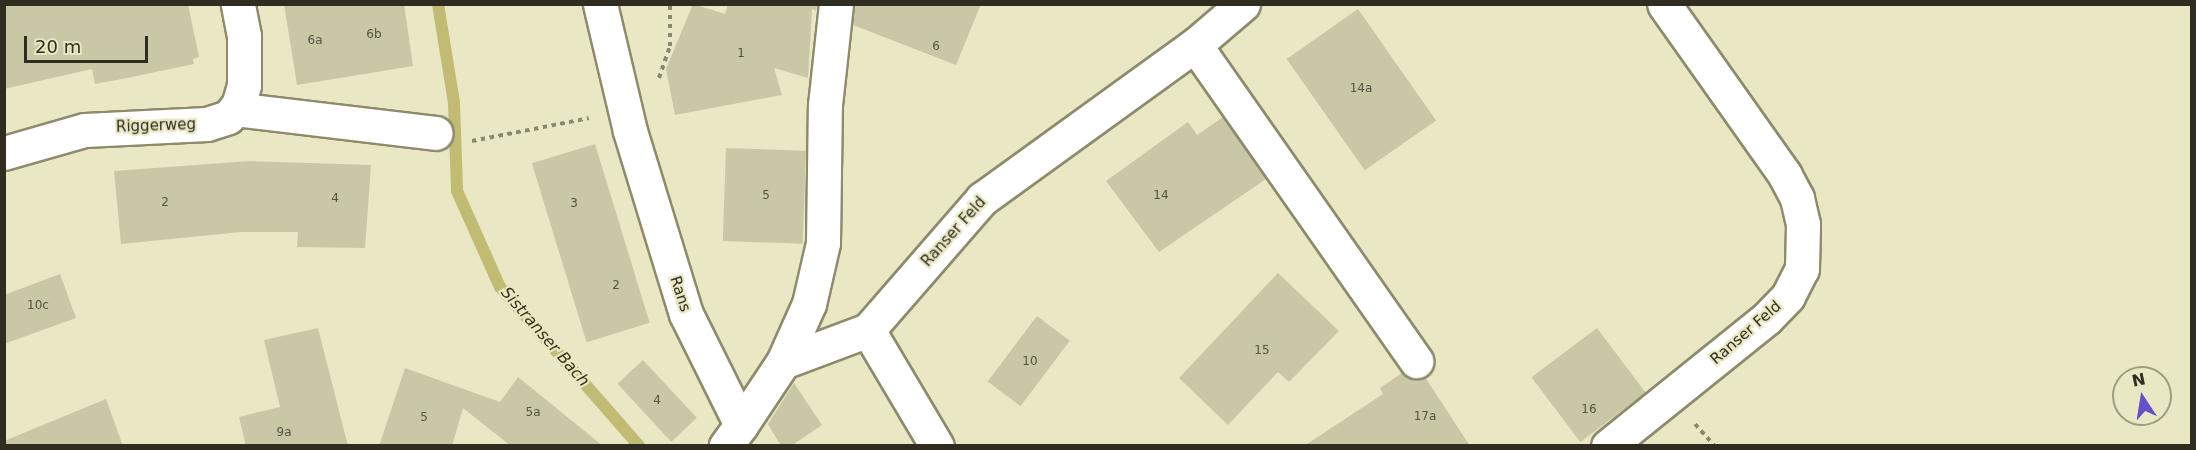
<!DOCTYPE html>
<html>
<head>
<meta charset="utf-8">
<style>
  body { margin:0 }
  #map { position:relative; width:2196px; height:450px; overflow:hidden; background:#e9e7c4; font-family:"DejaVu Sans",sans-serif }
  div>[style] { position:absolute }
  [style*='--x'] { left:calc(var(--x)*1px); top:calc(var(--y)*1px); width:calc(var(--w)*1px); rotate:calc(var(--a)*1deg) }
  .stream>* { height:12px; margin:-6px; padding:0 6px; transform-origin:6px; border-radius:6px; background:#c1bb74 }
  .building>* { inset:0; background:#cac7a6; transform-origin:0 0 }
  .path>* { height:4px; margin-top:-2px; transform-origin:0; background:repeating-linear-gradient(90deg,#8a8970 0 4.5px,transparent 0 9px) }
  .roads { filter:drop-shadow(2px 0 #8d8b6b) drop-shadow(-2px 0 #8d8b6b) drop-shadow(0 2px #8d8b6b) drop-shadow(0 -2px #8d8b6b) }
  .minor>* { height:33px; margin:-16.5px; padding:0 16.5px; transform-origin:16.5px; border-radius:16.5px; background:#fff }
  span { translate:-50% -50%; white-space:nowrap; text-align:center; line-height:1.15; -webkit-text-stroke:4.5px #e9e7c4; paint-order:stroke }
  .number-label { font-size:12px; color:#555441 }
  .number-label span { -webkit-text-stroke-width:0 }
  .street-label { font-size:15px; color:#2e2d1f }
  .water-label { font-size:16px; color:#373414; font-style:italic }
  .frame { position:absolute; inset:0; border:6px solid #2e2d1f; pointer-events:none }
  .north { position:absolute; left:2112px; top:366px; width:60px; height:60px; box-sizing:border-box; background:#e9e7c4; border:2px solid #9e9d82; border-radius:50%; rotate:348deg; font-size:16px; font-weight:700; line-height:24px; text-align:center; color:#2e2d1f }
  .north::after { content:''; display:block; margin:auto; width:21px; height:27px; background:#6152cb; clip-path:polygon(50% 0,100% 100%,50% 72%,0 100%) }
  .scale { position:absolute; left:24px; top:36px; width:124px; height:27px; box-sizing:border-box; border:3px solid #2e2d1f; border-top:0; padding-left:8px; font-size:18px; line-height:21px; white-space:nowrap; color:#2e2d1f; -webkit-text-stroke:4px #e9e7c4; paint-order:stroke }
</style>
</head>
<body>
<div id="map">
  <div class="stream">
    <div style="--x:438;--y:4;--w:100;--a:80.8"></div>
    <div style="--x:454;--y:103;--w:88;--a:88"></div>
    <div style="--x:457;--y:191;--w:105;--a:65.9"></div>
    <div style="--x:500;--y:287;--w:211;--a:48.8"></div>
  </div>
  <div class="building">
    <div style="clip-path:polygon(4px 4px,188px 4px,199px 57px,193px 59px,194px 64px,117px 80px,95px 84px,92px 69px,4px 89px)"></div>
    <div style="clip-path:polygon(284px 4px,404px 4px,413px 66px,297px 85px)"></div>
    <div style="clip-path:polygon(693px 4px,725px 14px,728px 4px,817px 4px,816px 11px,812px 9px,808px 78px,774px 68px,782px 95px,675px 115px,666px 69px)"></div>
    <div style="clip-path:polygon(854px 4px,981px 4px,956px 65px,853px 25px)"></div>
    <div style="left:1358px;top:9px;width:136px;height:87px;rotate:55deg"></div>
    <div style="clip-path:polygon(1223px 117px,1266px 179px,1159px 252px,1106px 181px,1188px 122px,1197px 135px)"></div>
    <div style="left:595px;top:144px;width:187px;height:66px;rotate:73deg"></div>
    <div style="left:726px;top:148px;width:80px;height:93px;rotate:2deg"></div>
    <div style="clip-path:polygon(250px 161px,371px 165px,365px 248px,297px 247px,298px 232px,241px 232px,121px 244px,114px 171px)"></div>
    <div style="clip-path:polygon(1278px 273px,1339px 331px,1289px 382px,1278px 372px,1228px 425px,1179px 378px)"></div>
    <div style="clip-path:polygon(60px 274px,76px 318px,4px 344px,4px 295px)"></div>
    <div style="left:1037px;top:316px;width:41px;height:82px;rotate:37deg"></div>
    <div style="clip-path:polygon(318px 328px,348px 446px,246px 446px,239px 417px,280px 407px,264px 340px)"></div>
    <div style="left:1597px;top:328px;width:81px;height:82px;rotate:53deg"></div>
    <div style="left:643px;top:360px;width:79px;height:35px;rotate:47deg"></div>
    <div style="clip-path:polygon(405px 368px,500px 402px,518px 377px,603px 446px,511px 446px,463px 408px,452px 446px,379px 446px)"></div>
    <div style="clip-path:polygon(1402px 373px,1409px 378px,1425px 377px,1470px 446px,1304px 446px,1383px 394px,1380px 388px)"></div>
    <div style="clip-path:polygon(794px 383px,822px 425px,791px 446px,781px 446px,768px 424px)"></div>
    <div style="clip-path:polygon(106px 399px,123px 446px,4px 446px,4px 441px)"></div>
  </div>
  <div class="path">
    <div style="--x:659;--y:78;--w:34;--a:-71"></div>
    <div style="--x:670;--y:46;--w:42;--a:-90"></div>
    <div style="--x:472;--y:141;--w:119;--a:-11.1"></div>
    <div style="--x:1695;--y:424;--w:30;--a:48"></div>
  </div>
  <div class="roads">
    <div class="minor">
      <div style="--x:600;--y:4;--w:130;--a:76.7"></div>
      <div style="--x:630;--y:131;--w:191;--a:73"></div>
      <div style="--x:686;--y:314;--w:124;--a:63.6"></div>
      <div style="--x:741;--y:425;--w:26;--a:126"></div>
      <div style="--x:1195;--y:45;--w:386;--a:55"></div>
      <div style="--x:235;--y:109;--w:202;--a:6.8"></div>
      <div style="--x:4;--y:153;--w:84;--a:-15.9"></div>
      <div style="--x:85;--y:130;--w:122;--a:-2.8"></div>
      <div style="--x:207;--y:124;--w:22;--a:-18"></div>
      <div style="--x:228;--y:117;--w:15;--a:-48"></div>
      <div style="--x:238;--y:106;--w:22;--a:-74"></div>
      <div style="--x:244;--y:85;--w:49;--a:-90"></div>
      <div style="--x:244;--y:36;--w:33;--a:-101"></div>
      <div style="--x:868;--y:330;--w:135;--a:59.3"></div>
      <div style="--x:783;--y:362;--w:64;--a:-65.9"></div>
      <div style="--x:809;--y:304;--w:63;--a:-77.1"></div>
      <div style="--x:823;--y:243;--w:138;--a:-89.2"></div>
      <div style="--x:825;--y:105;--w:102;--a:-83.8"></div>
      <div style="--x:741;--y:425;--w:76;--a:-56.3"></div>
      <div style="--x:783;--y:362;--w:91;--a:-20.6"></div>
      <div style="--x:868;--y:330;--w:174;--a:-49"></div>
      <div style="--x:982;--y:199;--w:263;--a:-35.9"></div>
      <div style="--x:1195;--y:45;--w:63;--a:-40.5"></div>
      <div style="--x:1608;--y:446;--w:204;--a:-38.8"></div>
      <div style="--x:1767;--y:318;--w:30;--a:-46"></div>
      <div style="--x:1788;--y:296;--w:30;--a:-63"></div>
      <div style="--x:1802;--y:269;--w:45;--a:-88.7"></div>
      <div style="--x:1803;--y:224;--w:27;--a:-103"></div>
      <div style="--x:1797;--y:198;--w:26;--a:-118"></div>
      <div style="--x:1785;--y:175;--w:209;--a:-125.3"></div>
    </div>
  </div>
  <div class="number-label">
    <span style="left:374px;top:35px">6b</span>
    <span style="left:315px;top:41px">6a</span>
    <span style="left:936px;top:47px">6</span>
    <span style="left:741px;top:54px">1</span>
    <span style="left:1361px;top:89px">14a</span>
    <span style="left:766px;top:196px">5</span>
    <span style="left:1161px;top:196px">14</span>
    <span style="left:335px;top:199px">4</span>
    <span style="left:165px;top:203px">2</span>
    <span style="left:574px;top:204px">3</span>
    <span style="left:616px;top:286px">2</span>
    <span style="left:38px;top:306px">10c</span>
    <span style="left:1262px;top:351px">15</span>
    <span style="left:1030px;top:362px">10</span>
    <span style="left:657px;top:401px">4</span>
    <span style="left:1589px;top:410px">16</span>
    <span style="left:533px;top:413px">5a</span>
    <span style="left:1425px;top:417px">17a</span>
    <span style="left:424px;top:418px">5</span>
    <span style="left:284px;top:433px">9a</span>
  </div>
  <div class="street-label">
    <span style="left:156px;top:126px;rotate:-2deg">Riggerweg</span>
    <span style="left:954px;top:232px;rotate:-48deg">Ranser Feld</span>
    <span style="left:680px;top:294px;rotate:72deg">Rans</span>
    <span style="left:1746px;top:333px;rotate:-41deg">Ranser Feld</span>
  </div>
  <div class="water-label">
    <span style="left:545px;top:337px;rotate:49deg">Sistranser Bach</span>
  </div>
  <div class="frame"></div>
  <div class="north">N</div>
  <div class="scale">20 m</div>
</div>
</body>
</html>
